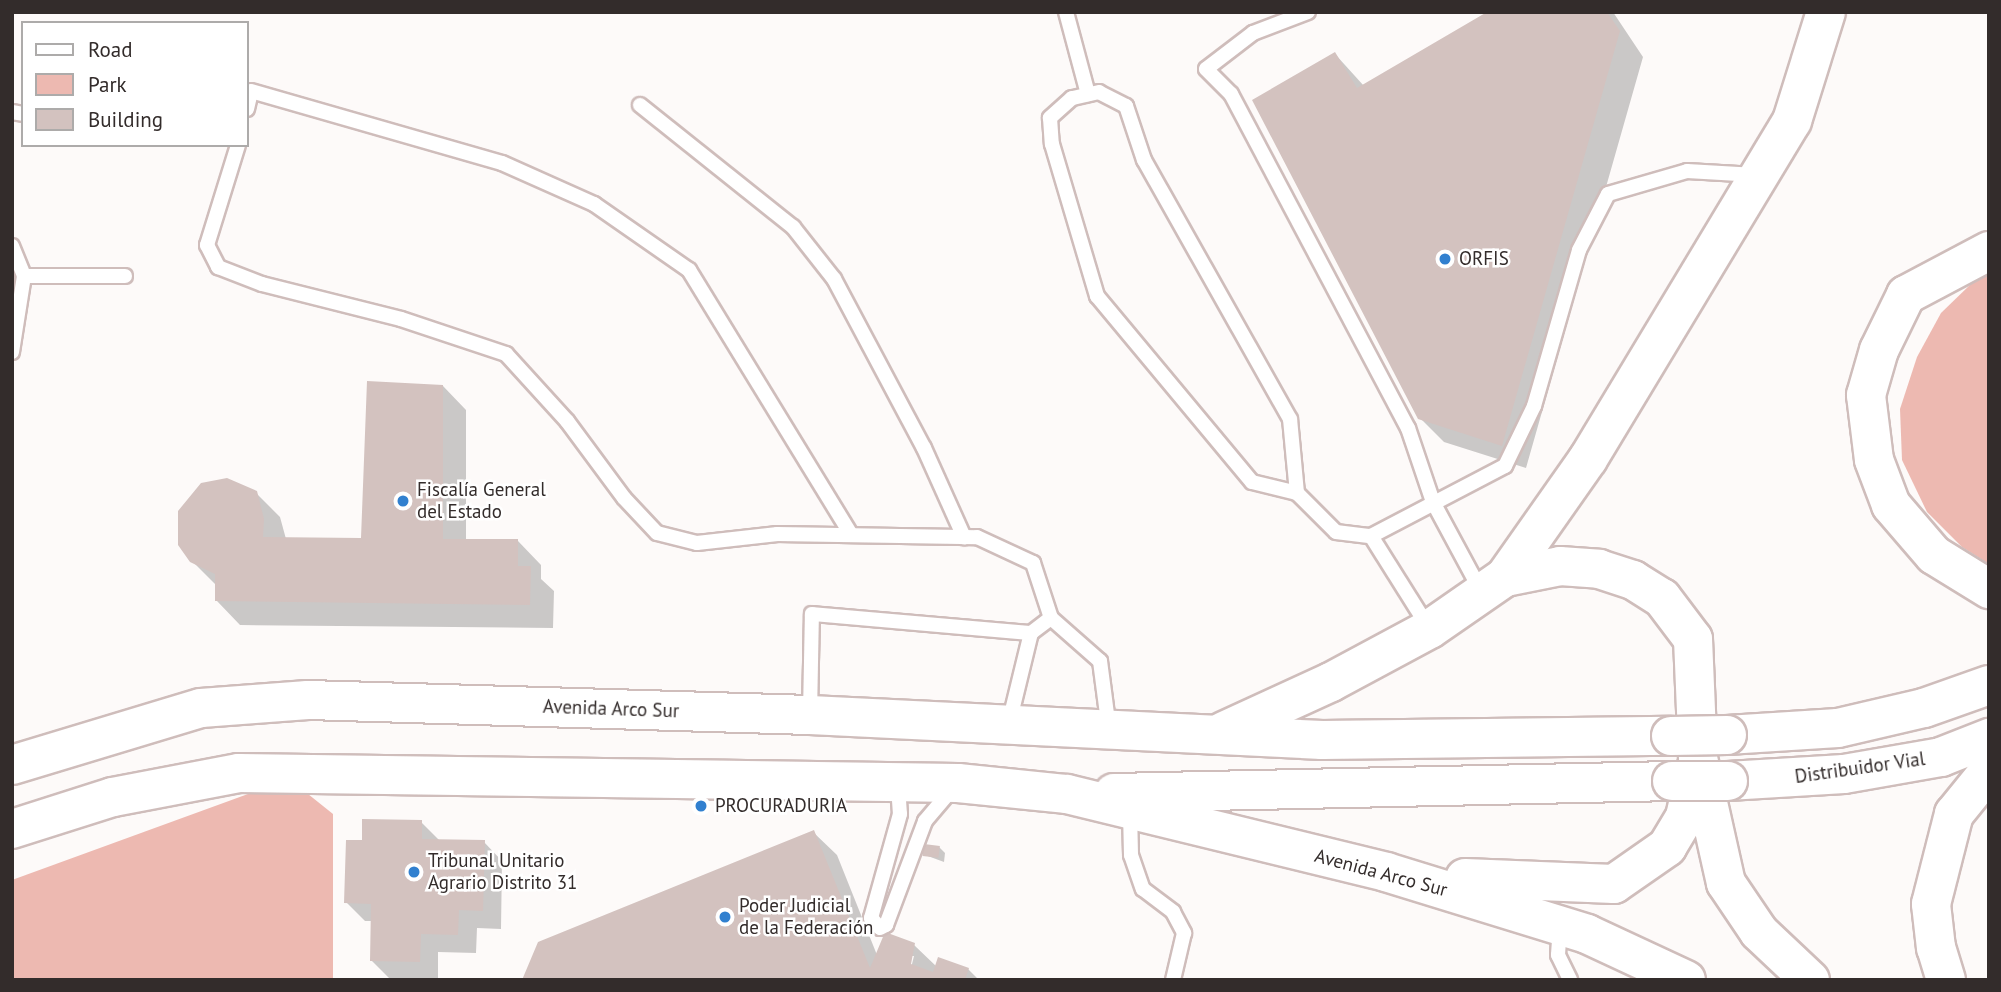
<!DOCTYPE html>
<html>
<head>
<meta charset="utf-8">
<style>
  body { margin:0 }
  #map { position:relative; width:2001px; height:992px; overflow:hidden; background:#fdfaf9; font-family:"PT Sans",sans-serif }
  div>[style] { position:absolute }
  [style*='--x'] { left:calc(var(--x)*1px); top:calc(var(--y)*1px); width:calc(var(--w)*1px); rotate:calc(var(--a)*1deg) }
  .green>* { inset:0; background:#edb9b1 }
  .shadow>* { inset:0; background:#0003 }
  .building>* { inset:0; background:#d3c2bf; transform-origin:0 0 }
  .roads { filter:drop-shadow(2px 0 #cfbdbb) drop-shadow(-2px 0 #cfbdbb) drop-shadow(0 2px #cfbdbb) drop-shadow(0 -2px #cfbdbb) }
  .lane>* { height:14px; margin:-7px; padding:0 7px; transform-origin:7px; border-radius:7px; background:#fff }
  .secondary>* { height:38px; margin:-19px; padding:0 19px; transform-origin:19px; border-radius:19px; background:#fff }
  .highway>* { height:38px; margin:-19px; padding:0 19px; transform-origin:19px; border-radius:19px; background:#fff }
  .bridges { filter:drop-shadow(2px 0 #cfbdbb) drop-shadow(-2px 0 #cfbdbb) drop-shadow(0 2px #cfbdbb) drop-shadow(0 -2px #cfbdbb) }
  .secondary-bridge>* { height:38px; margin:-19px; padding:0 19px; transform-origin:19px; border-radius:19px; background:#fff }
  .dots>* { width:19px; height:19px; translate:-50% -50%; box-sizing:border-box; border:4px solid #fff; border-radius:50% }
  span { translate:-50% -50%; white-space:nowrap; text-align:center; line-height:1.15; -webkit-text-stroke:5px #fff; paint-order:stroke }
  .poi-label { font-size:19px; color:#332c2b }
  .left { translate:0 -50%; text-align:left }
  .street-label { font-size:19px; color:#332c2b }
  .frame { position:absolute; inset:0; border:14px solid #332c2b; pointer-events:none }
  .legend { position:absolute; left:21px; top:21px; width:228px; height:126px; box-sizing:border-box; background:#fff; border:2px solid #adabaa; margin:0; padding:9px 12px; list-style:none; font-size:21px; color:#332c2b }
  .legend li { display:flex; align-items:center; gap:14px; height:35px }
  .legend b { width:35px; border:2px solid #adabaa }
</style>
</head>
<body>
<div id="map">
  <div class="green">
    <div style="clip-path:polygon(1989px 275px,1989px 564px,1962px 547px,1927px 512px,1902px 460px,1900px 409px,1917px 357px,1941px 313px,1974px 281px)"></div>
    <div style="clip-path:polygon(248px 794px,308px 794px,333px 814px,333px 980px,12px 980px,12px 880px)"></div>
  </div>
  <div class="shadow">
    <div style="clip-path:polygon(1490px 12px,1613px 12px,1643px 57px,1526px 468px,1444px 442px,1420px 418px,1335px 54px,1364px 86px)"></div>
    <div style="clip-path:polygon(443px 386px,466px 410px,466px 541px,518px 541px,541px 565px,541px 579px,554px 591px,553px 628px,240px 625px,217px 601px,217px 586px,192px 561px,256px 493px,280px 517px,286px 539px,362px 539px)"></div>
    <div style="clip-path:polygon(421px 822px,440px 841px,484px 842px,502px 861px,501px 929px,477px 928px,476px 953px,438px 952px,438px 980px,390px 979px,372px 961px,373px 921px,365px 921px,346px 902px,364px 842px)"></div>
    <div style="clip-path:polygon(evenodd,813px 832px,837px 855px,877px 955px,914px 945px,937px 967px,968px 969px,979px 980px,523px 980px,813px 832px,911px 956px,914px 956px,910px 972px,911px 956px)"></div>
    <div style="clip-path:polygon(939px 847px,945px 853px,944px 862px,925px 855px)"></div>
  </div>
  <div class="building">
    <div style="clip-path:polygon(1487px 12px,1607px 12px,1620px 31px,1502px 446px,1418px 419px,1252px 100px,1335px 52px,1357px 88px)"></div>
    <div style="clip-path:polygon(367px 381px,443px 385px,443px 539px,518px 539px,518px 566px,531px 566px,530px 605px,215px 601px,215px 574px,190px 562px,178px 545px,178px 511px,201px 483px,227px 478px,257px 491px,264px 519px,263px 537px,361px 538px)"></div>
    <div style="clip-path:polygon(362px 819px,422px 820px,422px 839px,485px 840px,483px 911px,459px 910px,458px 935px,421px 934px,420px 962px,370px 961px,371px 904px,344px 903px,346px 840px,362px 840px)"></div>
    <div style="clip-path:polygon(814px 830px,870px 968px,885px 932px,915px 943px,911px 964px,933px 972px,938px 957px,969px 968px,965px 980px,522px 980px,538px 942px)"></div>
    <div style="left:924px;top:844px;width:16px;height:12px;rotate:7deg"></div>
  </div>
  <div class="roads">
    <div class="lane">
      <div style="--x:1066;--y:12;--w:85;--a:75"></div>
      <div style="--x:1308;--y:12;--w:59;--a:159.1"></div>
      <div style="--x:1253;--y:33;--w:59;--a:142.5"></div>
      <div style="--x:1206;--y:69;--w:35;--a:45"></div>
      <div style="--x:1231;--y:94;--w:378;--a:62.1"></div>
      <div style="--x:1408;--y:428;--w:78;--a:71.3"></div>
      <div style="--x:1433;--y:502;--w:103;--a:61.7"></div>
      <div style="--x:640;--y:105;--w:196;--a:38.6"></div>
      <div style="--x:793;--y:227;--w:66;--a:51.7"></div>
      <div style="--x:834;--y:279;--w:191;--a:62"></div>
      <div style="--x:924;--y:448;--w:98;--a:65.8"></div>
      <div style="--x:247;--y:109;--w:18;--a:-77"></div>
      <div style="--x:251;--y:91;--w:261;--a:16"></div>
      <div style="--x:502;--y:163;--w:101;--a:24"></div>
      <div style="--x:594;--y:204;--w:116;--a:34.8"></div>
      <div style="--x:689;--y:270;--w:308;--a:58.5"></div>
      <div style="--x:12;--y:112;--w:11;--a:10"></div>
      <div style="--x:238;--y:145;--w:105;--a:107.2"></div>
      <div style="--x:207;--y:245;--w:25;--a:63"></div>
      <div style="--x:218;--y:267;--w:47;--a:21.1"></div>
      <div style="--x:262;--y:284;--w:143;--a:14.1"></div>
      <div style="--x:401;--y:319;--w:111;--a:18.4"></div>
      <div style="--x:506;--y:354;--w:91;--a:47.7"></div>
      <div style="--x:567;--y:421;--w:96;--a:53.5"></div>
      <div style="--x:624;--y:498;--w:48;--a:46.7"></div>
      <div style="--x:657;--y:533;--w:41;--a:14"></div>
      <div style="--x:697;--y:543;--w:81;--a:-6.4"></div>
      <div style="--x:777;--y:534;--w:200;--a:0.9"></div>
      <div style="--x:977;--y:537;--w:62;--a:24.9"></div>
      <div style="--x:1033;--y:563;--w:58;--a:71.9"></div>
      <div style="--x:1051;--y:618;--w:65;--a:41.3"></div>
      <div style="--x:1100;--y:661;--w:69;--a:82.5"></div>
      <div style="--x:12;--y:246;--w:32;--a:68"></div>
      <div style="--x:24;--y:276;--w:77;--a:99"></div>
      <div style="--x:24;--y:276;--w:101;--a:0"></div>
      <div style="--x:1297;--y:493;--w:74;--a:-95.4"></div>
      <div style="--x:1290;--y:419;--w:297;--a:-119.4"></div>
      <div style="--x:1144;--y:160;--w:57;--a:-108.4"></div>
      <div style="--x:1126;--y:106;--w:30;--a:-153"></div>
      <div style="--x:1099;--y:92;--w:28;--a:167"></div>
      <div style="--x:1072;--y:98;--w:30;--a:138"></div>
      <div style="--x:1050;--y:118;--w:26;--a:86"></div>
      <div style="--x:1052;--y:144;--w:159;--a:73.5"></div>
      <div style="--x:1097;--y:296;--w:242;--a:50.2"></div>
      <div style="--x:1252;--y:482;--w:46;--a:13.7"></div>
      <div style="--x:1297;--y:493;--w:55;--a:45"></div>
      <div style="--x:1336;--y:532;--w:35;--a:7"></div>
      <div style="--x:1371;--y:536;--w:151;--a:-27.6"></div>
      <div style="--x:1505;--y:466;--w:67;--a:-64.2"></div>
      <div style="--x:1534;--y:406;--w:162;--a:-73.9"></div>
      <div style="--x:1579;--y:250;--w:63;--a:-62.6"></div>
      <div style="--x:1608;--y:194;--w:82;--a:-16.2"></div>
      <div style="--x:1687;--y:171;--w:69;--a:3.3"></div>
      <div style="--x:1371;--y:536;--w:109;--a:57.8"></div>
      <div style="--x:810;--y:714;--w:100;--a:-88.9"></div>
      <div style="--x:812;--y:614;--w:220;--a:5"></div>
      <div style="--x:1009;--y:723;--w:93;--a:-76.3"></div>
      <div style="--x:1031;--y:633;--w:25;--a:-37"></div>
      <div style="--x:898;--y:786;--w:28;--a:86"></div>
      <div style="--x:900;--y:814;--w:108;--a:105.6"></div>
      <div style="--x:871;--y:918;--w:13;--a:48"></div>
      <div style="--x:880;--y:928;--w:7;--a:-27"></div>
      <div style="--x:886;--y:925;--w:111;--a:-69.4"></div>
      <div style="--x:925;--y:821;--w:43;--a:-49.7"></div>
      <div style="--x:1130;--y:811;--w:44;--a:88.7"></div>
      <div style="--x:1131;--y:855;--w:36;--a:71"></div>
      <div style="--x:1143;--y:889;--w:38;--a:37"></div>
      <div style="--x:1173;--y:912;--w:24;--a:62"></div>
      <div style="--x:1184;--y:933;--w:48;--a:103.2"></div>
      <div style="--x:1560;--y:926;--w:29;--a:94"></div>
      <div style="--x:1558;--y:955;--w:28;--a:64"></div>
    </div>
    <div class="secondary">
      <div style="--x:1224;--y:731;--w:118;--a:-24.6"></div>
      <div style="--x:1331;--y:682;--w:112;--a:-28.2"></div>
      <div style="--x:1430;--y:629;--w:91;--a:-34.7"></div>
      <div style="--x:1505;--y:577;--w:56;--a:-11.3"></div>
      <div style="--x:1560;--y:566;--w:39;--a:4"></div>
      <div style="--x:1599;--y:569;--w:36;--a:18"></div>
      <div style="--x:1633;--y:580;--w:34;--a:32"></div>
      <div style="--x:1662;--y:598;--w:51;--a:52.9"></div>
      <div style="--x:1693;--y:639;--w:119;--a:87.6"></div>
      <div style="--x:1698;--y:758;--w:128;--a:77.4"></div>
      <div style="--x:1726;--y:883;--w:59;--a:56"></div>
      <div style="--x:1759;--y:932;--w:70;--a:43.3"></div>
      <div style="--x:1727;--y:735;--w:111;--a:-3.6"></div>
      <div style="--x:1838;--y:728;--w:88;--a:-13.1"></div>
      <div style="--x:1924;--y:708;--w:69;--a:-19.5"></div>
      <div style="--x:12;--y:765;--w:197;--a:-16.8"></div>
      <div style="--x:201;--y:708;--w:107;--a:-4.3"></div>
      <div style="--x:308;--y:700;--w:502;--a:1.71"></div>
      <div style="--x:810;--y:715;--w:513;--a:2.8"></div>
      <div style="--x:1322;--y:740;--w:349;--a:-0.7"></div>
      <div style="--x:1728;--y:781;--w:116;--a:-3.5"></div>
      <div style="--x:1844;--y:774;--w:98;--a:-9.9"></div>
      <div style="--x:1941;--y:757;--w:52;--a:-21.6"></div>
      <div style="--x:1114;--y:793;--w:558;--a:-1.23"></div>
      <div style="--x:12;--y:829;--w:106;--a:-17.6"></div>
      <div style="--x:113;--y:797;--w:128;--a:-10.8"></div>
      <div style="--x:239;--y:773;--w:719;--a:0.8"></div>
      <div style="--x:958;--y:783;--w:110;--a:5.8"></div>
      <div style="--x:1067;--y:794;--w:328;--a:13.7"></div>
      <div style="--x:1386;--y:872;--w:210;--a:17.1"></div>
      <div style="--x:1587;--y:934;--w:109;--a:24.9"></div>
      <div style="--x:1465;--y:878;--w:149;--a:2.3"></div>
      <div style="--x:1614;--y:884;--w:65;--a:-34.9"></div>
      <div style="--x:1667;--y:847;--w:35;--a:-59"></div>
      <div style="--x:1685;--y:817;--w:50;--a:-77.3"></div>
      <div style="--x:1946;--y:980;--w:34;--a:-107"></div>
      <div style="--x:1936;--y:948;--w:44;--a:-96.5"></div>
      <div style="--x:1931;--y:904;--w:93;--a:-75.7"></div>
      <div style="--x:1954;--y:814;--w:55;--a:-50.9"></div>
    </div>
    <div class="highway">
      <div style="--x:1989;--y:251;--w:94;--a:152.1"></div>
      <div style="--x:1906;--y:295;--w:61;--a:116.1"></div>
      <div style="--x:1879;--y:350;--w:47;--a:106.1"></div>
      <div style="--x:1866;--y:395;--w:65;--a:83"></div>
      <div style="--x:1874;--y:460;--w:48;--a:69.3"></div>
      <div style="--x:1891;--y:505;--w:66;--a:49.3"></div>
      <div style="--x:1934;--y:555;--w:65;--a:31.7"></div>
      <div style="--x:1505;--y:577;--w:144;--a:-54.9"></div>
      <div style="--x:1588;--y:459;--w:395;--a:-58.9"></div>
      <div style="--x:1792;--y:121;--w:114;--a:-72.7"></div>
    </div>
  </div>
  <div class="bridges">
    <div class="secondary-bridge">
      <div style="--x:1671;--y:736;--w:56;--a:-1"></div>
      <div style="--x:1672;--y:781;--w:56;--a:0"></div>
    </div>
  </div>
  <div class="dots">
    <div style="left:1445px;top:259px;background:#3180cf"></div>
    <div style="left:403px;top:501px;background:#3180cf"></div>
    <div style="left:701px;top:806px;background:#3180cf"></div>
    <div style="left:414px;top:872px;background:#3180cf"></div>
    <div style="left:725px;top:917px;background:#3180cf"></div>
  </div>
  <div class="poi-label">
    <span class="left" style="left:1459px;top:259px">ORFIS</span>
    <span class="left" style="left:417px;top:501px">Fiscalía General<br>del Estado</span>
    <span class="left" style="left:715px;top:806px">PROCURADURIA</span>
    <span class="left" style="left:428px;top:872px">Tribunal Unitario<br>Agrario Distrito 31</span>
    <span class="left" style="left:739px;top:917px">Poder Judicial<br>de la Federación</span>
  </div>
  <div class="street-label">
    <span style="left:611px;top:709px;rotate:2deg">Avenida Arco Sur</span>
    <span style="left:1860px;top:768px;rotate:-8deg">Distribuidor Vial</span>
    <span style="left:1381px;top:873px;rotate:15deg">Avenida Arco Sur</span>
  </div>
  <div class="frame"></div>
  <ul class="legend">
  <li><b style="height:9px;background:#fff"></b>Road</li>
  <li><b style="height:19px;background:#edb9b1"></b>Park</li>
  <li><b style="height:19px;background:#d3c2bf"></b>Building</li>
  </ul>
</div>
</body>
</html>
